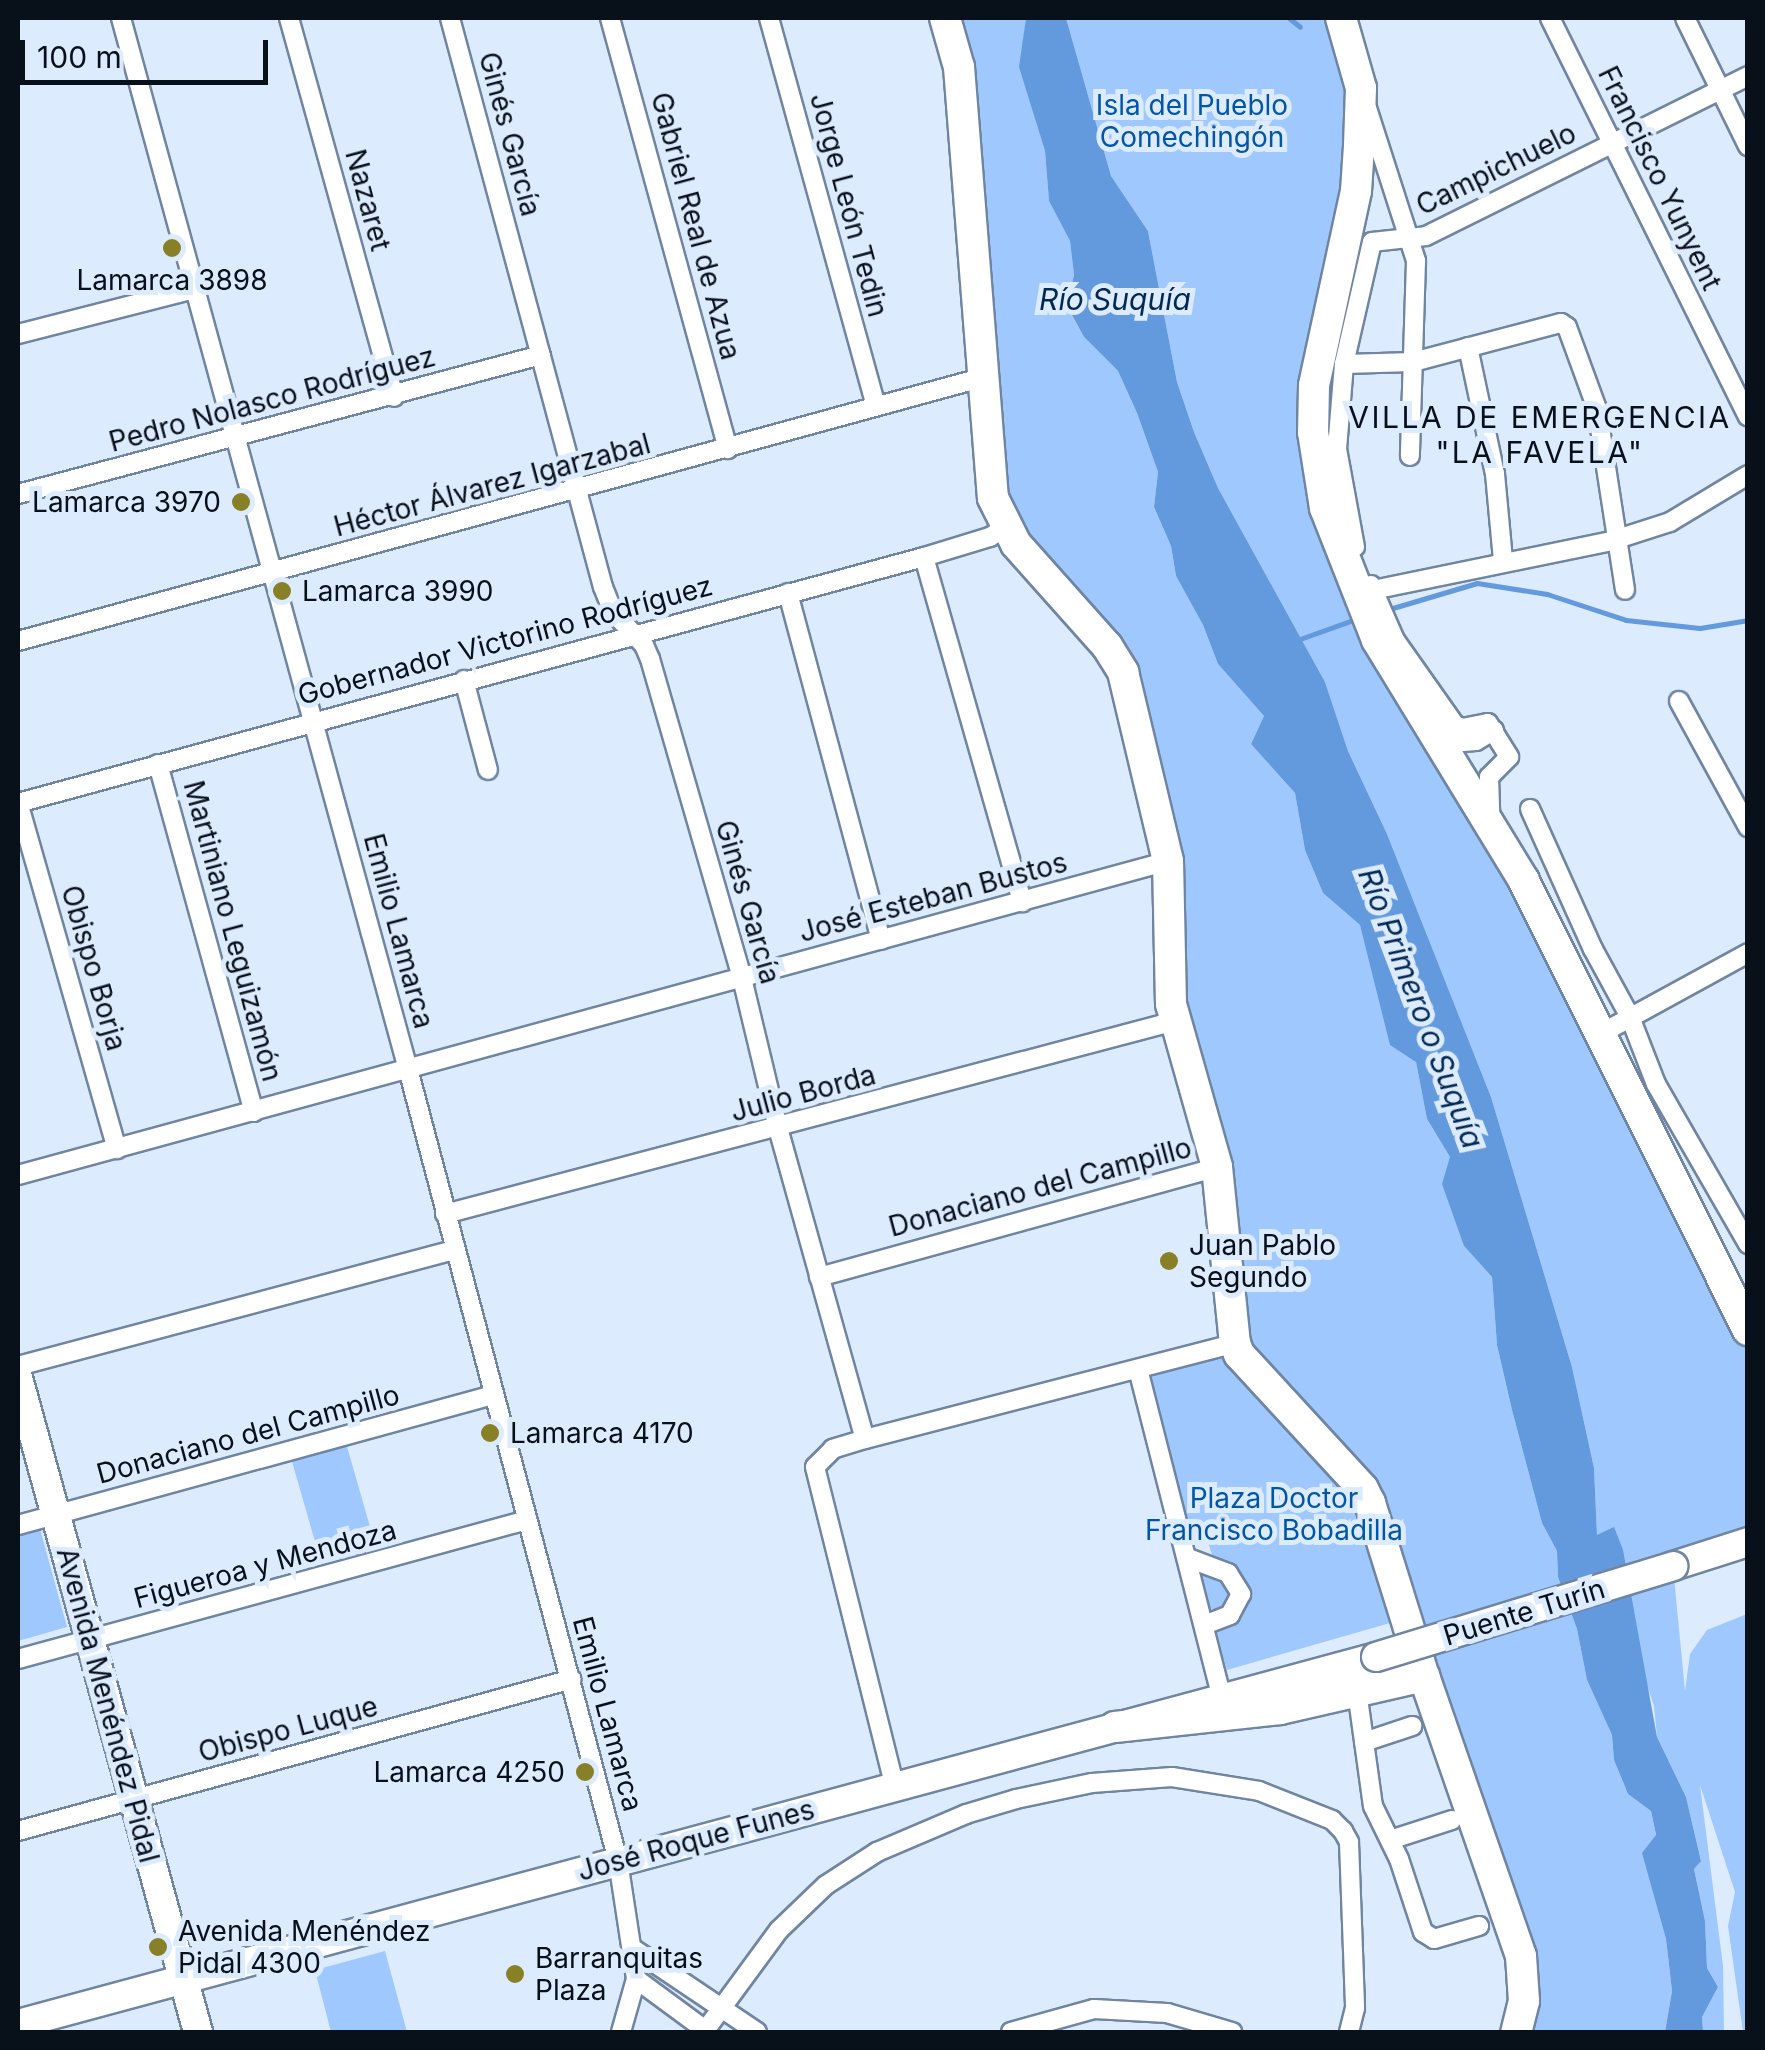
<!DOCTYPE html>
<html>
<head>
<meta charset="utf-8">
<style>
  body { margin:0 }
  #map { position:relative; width:1765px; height:2050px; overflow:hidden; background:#ddebfe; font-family:Inter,sans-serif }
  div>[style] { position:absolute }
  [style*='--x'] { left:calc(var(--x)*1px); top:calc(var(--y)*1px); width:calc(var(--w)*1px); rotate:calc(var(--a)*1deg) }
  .green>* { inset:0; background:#9ec8fe; transform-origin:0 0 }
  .water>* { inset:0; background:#6399dd }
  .stream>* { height:5px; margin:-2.5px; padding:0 2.5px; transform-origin:2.5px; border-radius:2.5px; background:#6399dd }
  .roads { filter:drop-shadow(2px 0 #6f85a1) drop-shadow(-2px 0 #6f85a1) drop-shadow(0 2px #6f85a1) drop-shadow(0 -2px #6f85a1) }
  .street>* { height:18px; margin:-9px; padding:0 9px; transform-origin:9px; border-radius:9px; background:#fff }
  .secondary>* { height:28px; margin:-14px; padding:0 14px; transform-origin:14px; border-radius:14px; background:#fff }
  .primary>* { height:30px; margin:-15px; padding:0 15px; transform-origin:15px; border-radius:15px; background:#fff }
  .bridges { filter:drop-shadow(2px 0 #6f85a1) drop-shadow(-2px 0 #6f85a1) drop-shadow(0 2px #6f85a1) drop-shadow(0 -2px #6f85a1) }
  .secondary-bridge>* { height:28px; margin:-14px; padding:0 14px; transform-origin:14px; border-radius:14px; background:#fff }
  .dots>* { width:28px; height:28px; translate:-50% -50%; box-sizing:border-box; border:5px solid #ddebfe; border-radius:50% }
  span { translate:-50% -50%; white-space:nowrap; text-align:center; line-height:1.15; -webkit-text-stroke:10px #ddebfe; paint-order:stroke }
  .park-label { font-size:28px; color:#0356a6 }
  .street-label { font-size:28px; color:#08101a }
  .poi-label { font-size:28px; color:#08101a }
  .right { translate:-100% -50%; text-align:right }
  .left { translate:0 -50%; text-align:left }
  .water-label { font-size:30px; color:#022953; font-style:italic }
  .neighbourhood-label { font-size:30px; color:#08101a; letter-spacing:2.5px }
  .frame { position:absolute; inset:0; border:20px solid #08101a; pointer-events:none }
  .scale { position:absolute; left:20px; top:40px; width:248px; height:45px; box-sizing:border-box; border:5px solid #08101a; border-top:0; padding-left:12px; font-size:30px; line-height:35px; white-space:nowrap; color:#08101a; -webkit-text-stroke:8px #ddebfe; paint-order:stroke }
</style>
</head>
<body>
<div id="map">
  <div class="green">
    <div style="clip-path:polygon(945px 18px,1026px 18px,1020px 68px,1045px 151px,1049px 201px,1070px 241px,1074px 275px,1067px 307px,1084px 337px,1118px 371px,1137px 413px,1158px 472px,1154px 507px,1171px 546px,1176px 576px,1203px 625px,1218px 664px,1264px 716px,1251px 744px,1295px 793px,1305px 850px,1323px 893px,1360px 925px,1375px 975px,1416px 1062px,1427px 1119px,1450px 1157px,1464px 1246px,1492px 1277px,1497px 1345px,1512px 1410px,1542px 1523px,1557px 1551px,1558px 1577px,1577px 1629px,1587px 1680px,1612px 1735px,1614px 1760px,1628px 1794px,1651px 1811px,1656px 1836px,1643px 1853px,1666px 1939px,1672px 1991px,1665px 2032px,1516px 2032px,1524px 2001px,1370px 1503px,1239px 1354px,1175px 1021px,1168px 861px,1123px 672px,1004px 528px)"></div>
    <div style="clip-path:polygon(1066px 18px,1341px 18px,1361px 88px,1317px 473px,1441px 746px,1747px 1330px,1747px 1542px,1673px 1567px,1685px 1691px,1690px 1654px,1707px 1630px,1747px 1614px,1747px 2032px,1743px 2032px,1728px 1926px,1735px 1892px,1700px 1785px,1723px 1966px,1724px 2032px,1703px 2032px,1702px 2017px,1718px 1987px,1707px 1968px,1705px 1921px,1694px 1869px,1701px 1860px,1686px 1797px,1657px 1737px,1654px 1706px,1597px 1536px,1594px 1468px,1572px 1367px,1491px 1097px,1387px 834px,1348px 751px,1325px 682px,1218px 488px,1194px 432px,1177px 382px,1148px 231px,1111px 176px)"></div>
    <div style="clip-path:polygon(1220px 1355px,1357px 1503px,1390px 1623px,1227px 1670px,1214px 1627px,1236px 1619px,1246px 1594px,1214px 1561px,1208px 1542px,1188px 1536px,1150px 1375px)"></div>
    <div style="left:346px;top:1443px;width:111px;height:57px;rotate:74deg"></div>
    <div style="clip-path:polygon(40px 1529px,67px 1627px,18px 1641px,18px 1536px)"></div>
    <div style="clip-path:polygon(1201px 1572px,1230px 1587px,1232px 1602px,1217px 1613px,1209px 1607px)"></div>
    <div style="clip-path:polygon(385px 1951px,407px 2032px,331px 2032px,315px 1970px)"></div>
  </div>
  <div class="water">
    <div style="clip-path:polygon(1026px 18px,1066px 18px,1111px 176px,1148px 231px,1177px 382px,1194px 432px,1218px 488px,1325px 682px,1348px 751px,1387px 834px,1491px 1097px,1572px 1367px,1594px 1468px,1597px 1535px,1614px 1527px,1623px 1550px,1657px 1737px,1686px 1797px,1701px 1861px,1694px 1869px,1705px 1921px,1707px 1968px,1718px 1987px,1702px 2017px,1703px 2032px,1665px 2032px,1672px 1991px,1666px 1939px,1642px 1853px,1656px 1835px,1651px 1811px,1628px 1794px,1614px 1760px,1612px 1735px,1587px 1680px,1577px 1629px,1558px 1577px,1557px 1551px,1542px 1523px,1512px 1410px,1497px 1345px,1492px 1277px,1464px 1246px,1442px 1184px,1450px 1157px,1427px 1119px,1416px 1062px,1390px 1045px,1360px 925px,1323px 893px,1305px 850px,1295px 793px,1251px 744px,1264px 716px,1218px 664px,1203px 625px,1176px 576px,1171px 546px,1154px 507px,1158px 472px,1137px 413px,1118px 371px,1084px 337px,1067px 306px,1074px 275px,1070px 241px,1049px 201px,1045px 151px,1019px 67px)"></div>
  </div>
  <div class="stream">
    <div style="--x:1289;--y:18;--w:14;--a:39"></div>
    <div style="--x:1386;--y:610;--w:95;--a:-16.5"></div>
    <div style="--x:1477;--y:583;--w:71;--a:8.9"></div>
    <div style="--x:1547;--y:594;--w:83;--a:18.2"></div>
    <div style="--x:1626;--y:620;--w:74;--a:6.2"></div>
    <div style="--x:1700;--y:628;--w:49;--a:-9.5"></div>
    <div style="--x:1300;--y:639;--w:59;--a:-19.7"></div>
  </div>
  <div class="roads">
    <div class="street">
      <div style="--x:121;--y:18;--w:1089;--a:74.73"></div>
      <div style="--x:408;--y:1069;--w:819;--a:75.15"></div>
      <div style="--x:618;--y:1861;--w:119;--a:81.3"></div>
      <div style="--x:636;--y:1979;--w:55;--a:105.8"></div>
      <div style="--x:289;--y:18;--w:393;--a:74.5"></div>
      <div style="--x:450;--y:18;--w:589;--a:74.95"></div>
      <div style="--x:603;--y:587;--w:27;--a:68"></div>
      <div style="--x:613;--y:612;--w:45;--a:46.8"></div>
      <div style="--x:644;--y:645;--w:15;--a:67"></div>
      <div style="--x:650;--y:659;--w:332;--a:73.9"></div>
      <div style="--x:742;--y:978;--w:154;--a:76.5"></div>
      <div style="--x:778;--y:1128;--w:323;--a:74.4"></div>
      <div style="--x:865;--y:1439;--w:34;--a:163"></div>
      <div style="--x:833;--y:1449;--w:25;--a:135"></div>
      <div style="--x:815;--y:1467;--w:331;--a:76"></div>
      <div style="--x:610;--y:18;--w:447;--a:74.7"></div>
      <div style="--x:769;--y:18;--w:403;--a:74.6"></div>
      <div style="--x:1550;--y:18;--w:445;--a:63.6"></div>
      <div style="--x:1685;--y:18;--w:143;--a:63.8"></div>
      <div style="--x:1367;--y:108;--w:161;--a:72.2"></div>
      <div style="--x:1416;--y:261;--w:195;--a:91.8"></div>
      <div style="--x:18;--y:334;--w:182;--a:-14.3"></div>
      <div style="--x:1468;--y:347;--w:130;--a:78"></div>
      <div style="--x:1495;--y:474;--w:87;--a:84.7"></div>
      <div style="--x:1344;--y:364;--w:69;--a:-1.7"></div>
      <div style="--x:1413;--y:362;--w:153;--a:-14.8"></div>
      <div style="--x:1561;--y:323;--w:7;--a:34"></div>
      <div style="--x:1567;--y:327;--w:87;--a:69.9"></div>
      <div style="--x:1597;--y:409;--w:183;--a:81.2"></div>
      <div style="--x:18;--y:494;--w:541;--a:-14.88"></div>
      <div style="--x:1355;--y:547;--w:100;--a:-100.4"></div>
      <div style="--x:1337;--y:449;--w:85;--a:-85.3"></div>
      <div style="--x:1344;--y:364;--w:125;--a:-77.1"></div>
      <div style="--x:1372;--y:242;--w:54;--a:-6.3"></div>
      <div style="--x:1426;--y:236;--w:360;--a:-26.4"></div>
      <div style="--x:924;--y:557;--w:359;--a:74.1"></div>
      <div style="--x:1371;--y:585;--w:60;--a:66.4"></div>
      <div style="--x:1395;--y:640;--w:104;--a:54.8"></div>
      <div style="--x:1455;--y:725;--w:8;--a:23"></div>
      <div style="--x:1462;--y:728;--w:26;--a:-11"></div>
      <div style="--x:1488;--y:723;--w:40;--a:58"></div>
      <div style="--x:1509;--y:757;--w:28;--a:135"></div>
      <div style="--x:1489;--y:777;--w:34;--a:88"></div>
      <div style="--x:1373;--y:590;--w:243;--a:-11.6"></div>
      <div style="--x:1611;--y:541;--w:62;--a:-17.9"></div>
      <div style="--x:1670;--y:522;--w:91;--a:-31.1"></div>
      <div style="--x:788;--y:593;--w:359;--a:75"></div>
      <div style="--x:18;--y:641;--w:998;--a:-15.28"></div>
      <div style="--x:464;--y:680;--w:93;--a:75.1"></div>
      <div style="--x:1679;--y:701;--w:144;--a:61.3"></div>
      <div style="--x:1436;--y:728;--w:30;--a:27"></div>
      <div style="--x:1463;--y:742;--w:13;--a:-4"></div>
      <div style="--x:1476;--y:741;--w:21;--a:-31"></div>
      <div style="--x:158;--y:764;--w:361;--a:74.6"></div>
      <div style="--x:18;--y:802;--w:361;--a:74.1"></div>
      <div style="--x:18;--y:803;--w:939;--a:-15.19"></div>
      <div style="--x:924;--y:557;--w:69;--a:-16.9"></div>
      <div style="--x:990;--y:537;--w:17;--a:-33"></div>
      <div style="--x:1530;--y:809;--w:154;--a:65.8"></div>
      <div style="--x:1593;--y:949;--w:77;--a:61.4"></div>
      <div style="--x:1630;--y:1017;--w:72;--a:68.8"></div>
      <div style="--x:1656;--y:1084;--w:185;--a:60.1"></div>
      <div style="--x:1602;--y:1033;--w:166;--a:-28.7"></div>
      <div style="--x:18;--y:1175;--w:1192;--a:-15.27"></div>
      <div style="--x:445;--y:1214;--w:755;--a:-14.81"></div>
      <div style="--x:819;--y:1277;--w:413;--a:-15.4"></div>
      <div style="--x:18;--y:1366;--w:451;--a:-14.9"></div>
      <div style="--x:1138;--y:1369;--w:341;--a:75.7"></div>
      <div style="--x:865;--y:1439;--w:382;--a:-14.5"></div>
      <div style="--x:18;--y:1525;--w:492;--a:-15.3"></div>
      <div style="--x:1188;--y:1558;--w:43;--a:20.6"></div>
      <div style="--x:1228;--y:1573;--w:25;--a:58"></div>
      <div style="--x:1241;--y:1594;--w:24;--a:118"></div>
      <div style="--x:1230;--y:1615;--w:28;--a:159"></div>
      <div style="--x:18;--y:1659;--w:528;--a:-15.27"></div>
      <div style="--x:1357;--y:1691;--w:116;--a:82.1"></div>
      <div style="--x:1373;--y:1806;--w:59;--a:63.9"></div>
      <div style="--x:1399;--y:1859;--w:77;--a:71.8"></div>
      <div style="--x:1423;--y:1932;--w:13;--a:32"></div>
      <div style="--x:1434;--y:1939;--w:47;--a:-16.1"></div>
      <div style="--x:1364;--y:1742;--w:51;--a:-18.4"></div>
      <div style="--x:18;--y:1831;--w:574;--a:-15.34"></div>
      <div style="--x:1390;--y:1840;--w:65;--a:-17.9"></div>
      <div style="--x:635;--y:1950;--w:147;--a:33.9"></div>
      <div style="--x:636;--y:1979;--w:89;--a:36.4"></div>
      <div style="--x:704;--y:2032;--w:127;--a:-53.7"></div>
      <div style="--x:779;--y:1930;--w:65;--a:-43.8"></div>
      <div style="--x:826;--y:1885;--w:61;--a:-32.9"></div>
      <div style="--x:877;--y:1852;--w:97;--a:-23.1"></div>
      <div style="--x:966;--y:1814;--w:52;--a:-16.7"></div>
      <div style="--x:1016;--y:1799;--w:78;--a:-11.9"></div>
      <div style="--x:1092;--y:1783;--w:80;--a:-4.3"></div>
      <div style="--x:1172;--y:1777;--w:88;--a:9.1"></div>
      <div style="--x:1259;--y:1791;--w:79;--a:21.7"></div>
      <div style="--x:1332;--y:1820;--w:16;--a:45"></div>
      <div style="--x:1343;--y:1831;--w:13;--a:61"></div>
      <div style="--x:1349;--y:1842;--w:166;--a:87.9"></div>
      <div style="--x:1355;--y:2008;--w:25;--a:104"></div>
      <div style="--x:1011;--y:2032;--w:86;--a:-15.5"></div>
      <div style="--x:1094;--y:2009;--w:73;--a:3.1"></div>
      <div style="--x:1167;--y:2013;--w:68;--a:16.3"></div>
    </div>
    <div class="secondary">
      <div style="--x:18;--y:1378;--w:678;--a:74.61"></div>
      <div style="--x:1673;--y:1566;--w:79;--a:-17.7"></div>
      <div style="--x:18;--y:2024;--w:1407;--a:-15.12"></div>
    </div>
    <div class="primary">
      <div style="--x:945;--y:18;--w:51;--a:74.1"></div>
      <div style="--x:959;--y:67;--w:432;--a:85.5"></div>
      <div style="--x:993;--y:498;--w:51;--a:63.4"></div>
      <div style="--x:1016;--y:544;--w:137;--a:48.3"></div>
      <div style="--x:1107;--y:646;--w:31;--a:58"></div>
      <div style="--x:1123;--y:672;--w:194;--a:76.6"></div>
      <div style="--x:1168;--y:861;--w:143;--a:88.8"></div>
      <div style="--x:1171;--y:1004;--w:169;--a:74.2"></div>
      <div style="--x:1217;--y:1167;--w:177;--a:84.2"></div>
      <div style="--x:1235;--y:1343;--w:12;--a:70"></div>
      <div style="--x:1239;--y:1354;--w:183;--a:47.4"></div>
      <div style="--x:1363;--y:1489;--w:16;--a:63"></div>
      <div style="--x:1370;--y:1503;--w:181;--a:72.7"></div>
      <div style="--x:1424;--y:1676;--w:296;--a:70.9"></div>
      <div style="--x:1521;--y:1956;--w:45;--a:86.2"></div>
      <div style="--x:1524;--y:2001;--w:32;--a:104"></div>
      <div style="--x:1341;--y:18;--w:73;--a:74.1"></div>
      <div style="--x:1361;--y:88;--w:58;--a:92"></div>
      <div style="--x:1359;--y:146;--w:45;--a:93.8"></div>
      <div style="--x:1356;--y:191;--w:199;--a:102.2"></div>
      <div style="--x:1314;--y:386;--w:46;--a:91.2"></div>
      <div style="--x:1313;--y:432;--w:77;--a:81"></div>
      <div style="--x:1325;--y:508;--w:142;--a:68.5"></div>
      <div style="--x:1377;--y:640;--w:282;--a:58.6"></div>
      <div style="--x:1524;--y:881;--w:502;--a:63.49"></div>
      <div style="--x:1115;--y:1727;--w:166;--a:-6.2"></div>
      <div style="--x:1280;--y:1709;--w:148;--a:-12.9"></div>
    </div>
  </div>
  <div class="bridges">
    <div class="secondary-bridge">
      <div style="--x:1376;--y:1657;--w:311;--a:-17"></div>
    </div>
  </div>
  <div class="dots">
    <div style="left:172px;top:248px;background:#878027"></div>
    <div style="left:241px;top:502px;background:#878027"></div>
    <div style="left:282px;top:591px;background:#878027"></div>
    <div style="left:1169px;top:1261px;background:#878027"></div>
    <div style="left:490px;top:1433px;background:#878027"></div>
    <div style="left:585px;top:1772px;background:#878027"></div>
    <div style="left:158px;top:1947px;background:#878027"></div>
    <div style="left:515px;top:1974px;background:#878027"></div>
  </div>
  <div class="park-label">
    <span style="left:1192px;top:121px">Isla del Pueblo<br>Comechingón</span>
    <span style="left:1274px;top:1514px">Plaza Doctor<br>Francisco Bobadilla</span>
  </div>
  <div class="street-label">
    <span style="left:510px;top:134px;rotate:75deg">Ginés García</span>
    <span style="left:1496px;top:169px;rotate:-26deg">Campichuelo</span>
    <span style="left:1660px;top:178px;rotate:64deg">Francisco Yunyent</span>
    <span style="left:368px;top:200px;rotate:75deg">Nazaret</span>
    <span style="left:849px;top:205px;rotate:75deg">Jorge León Tedin</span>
    <span style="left:696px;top:226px;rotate:75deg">Gabriel Real de Azua</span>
    <span style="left:272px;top:399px;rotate:-15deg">Pedro Nolasco Rodríguez</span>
    <span style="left:492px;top:485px;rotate:-15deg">Héctor Álvarez Igarzabal</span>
    <span style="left:505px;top:640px;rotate:-15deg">Gobernador Victorino Rodríguez</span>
    <span style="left:933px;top:897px;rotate:-15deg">José Esteban Bustos</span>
    <span style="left:748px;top:902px;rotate:74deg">Ginés García</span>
    <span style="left:233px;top:931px;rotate:75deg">Martiniano Leguizamón</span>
    <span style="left:399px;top:931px;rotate:75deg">Emilio Lamarca</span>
    <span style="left:94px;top:968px;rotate:74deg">Obispo Borja</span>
    <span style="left:803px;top:1093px;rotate:-15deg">Julio Borda</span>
    <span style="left:1040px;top:1187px;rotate:-15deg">Donaciano del Campillo</span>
    <span style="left:248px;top:1434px;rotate:-15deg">Donaciano del Campillo</span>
    <span style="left:265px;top:1564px;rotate:-15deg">Figueroa y Mendoza</span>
    <span style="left:1524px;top:1612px;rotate:-17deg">Puente Turín</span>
    <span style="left:108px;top:1705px;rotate:75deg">Avenida Menéndez Pidal</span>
    <span style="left:608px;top:1714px;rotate:75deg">Emilio Lamarca</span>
    <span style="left:288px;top:1729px;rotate:-15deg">Obispo Luque</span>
    <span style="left:696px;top:1840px;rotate:-15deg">José Roque Funes</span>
  </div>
  <div class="poi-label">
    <span style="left:172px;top:280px">Lamarca 3898</span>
    <span class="right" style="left:221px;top:502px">Lamarca 3970</span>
    <span class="left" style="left:302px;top:591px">Lamarca 3990</span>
    <span class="left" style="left:1189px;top:1261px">Juan Pablo<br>Segundo</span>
    <span class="left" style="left:510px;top:1433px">Lamarca 4170</span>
    <span class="right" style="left:565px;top:1772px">Lamarca 4250</span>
    <span class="left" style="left:178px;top:1947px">Avenida Menéndez<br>Pidal 4300</span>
    <span class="left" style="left:535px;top:1974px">Barranquitas<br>Plaza</span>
  </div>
  <div class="water-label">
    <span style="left:1115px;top:299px">Río Suquía</span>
    <span style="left:1421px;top:1008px;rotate:69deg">Río Primero o Suquía</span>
  </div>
  <div class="neighbourhood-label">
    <span style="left:1540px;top:434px">VILLA DE EMERGENCIA<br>"LA FAVELA"</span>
  </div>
  <div class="frame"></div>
  <div class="scale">100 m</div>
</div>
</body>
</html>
